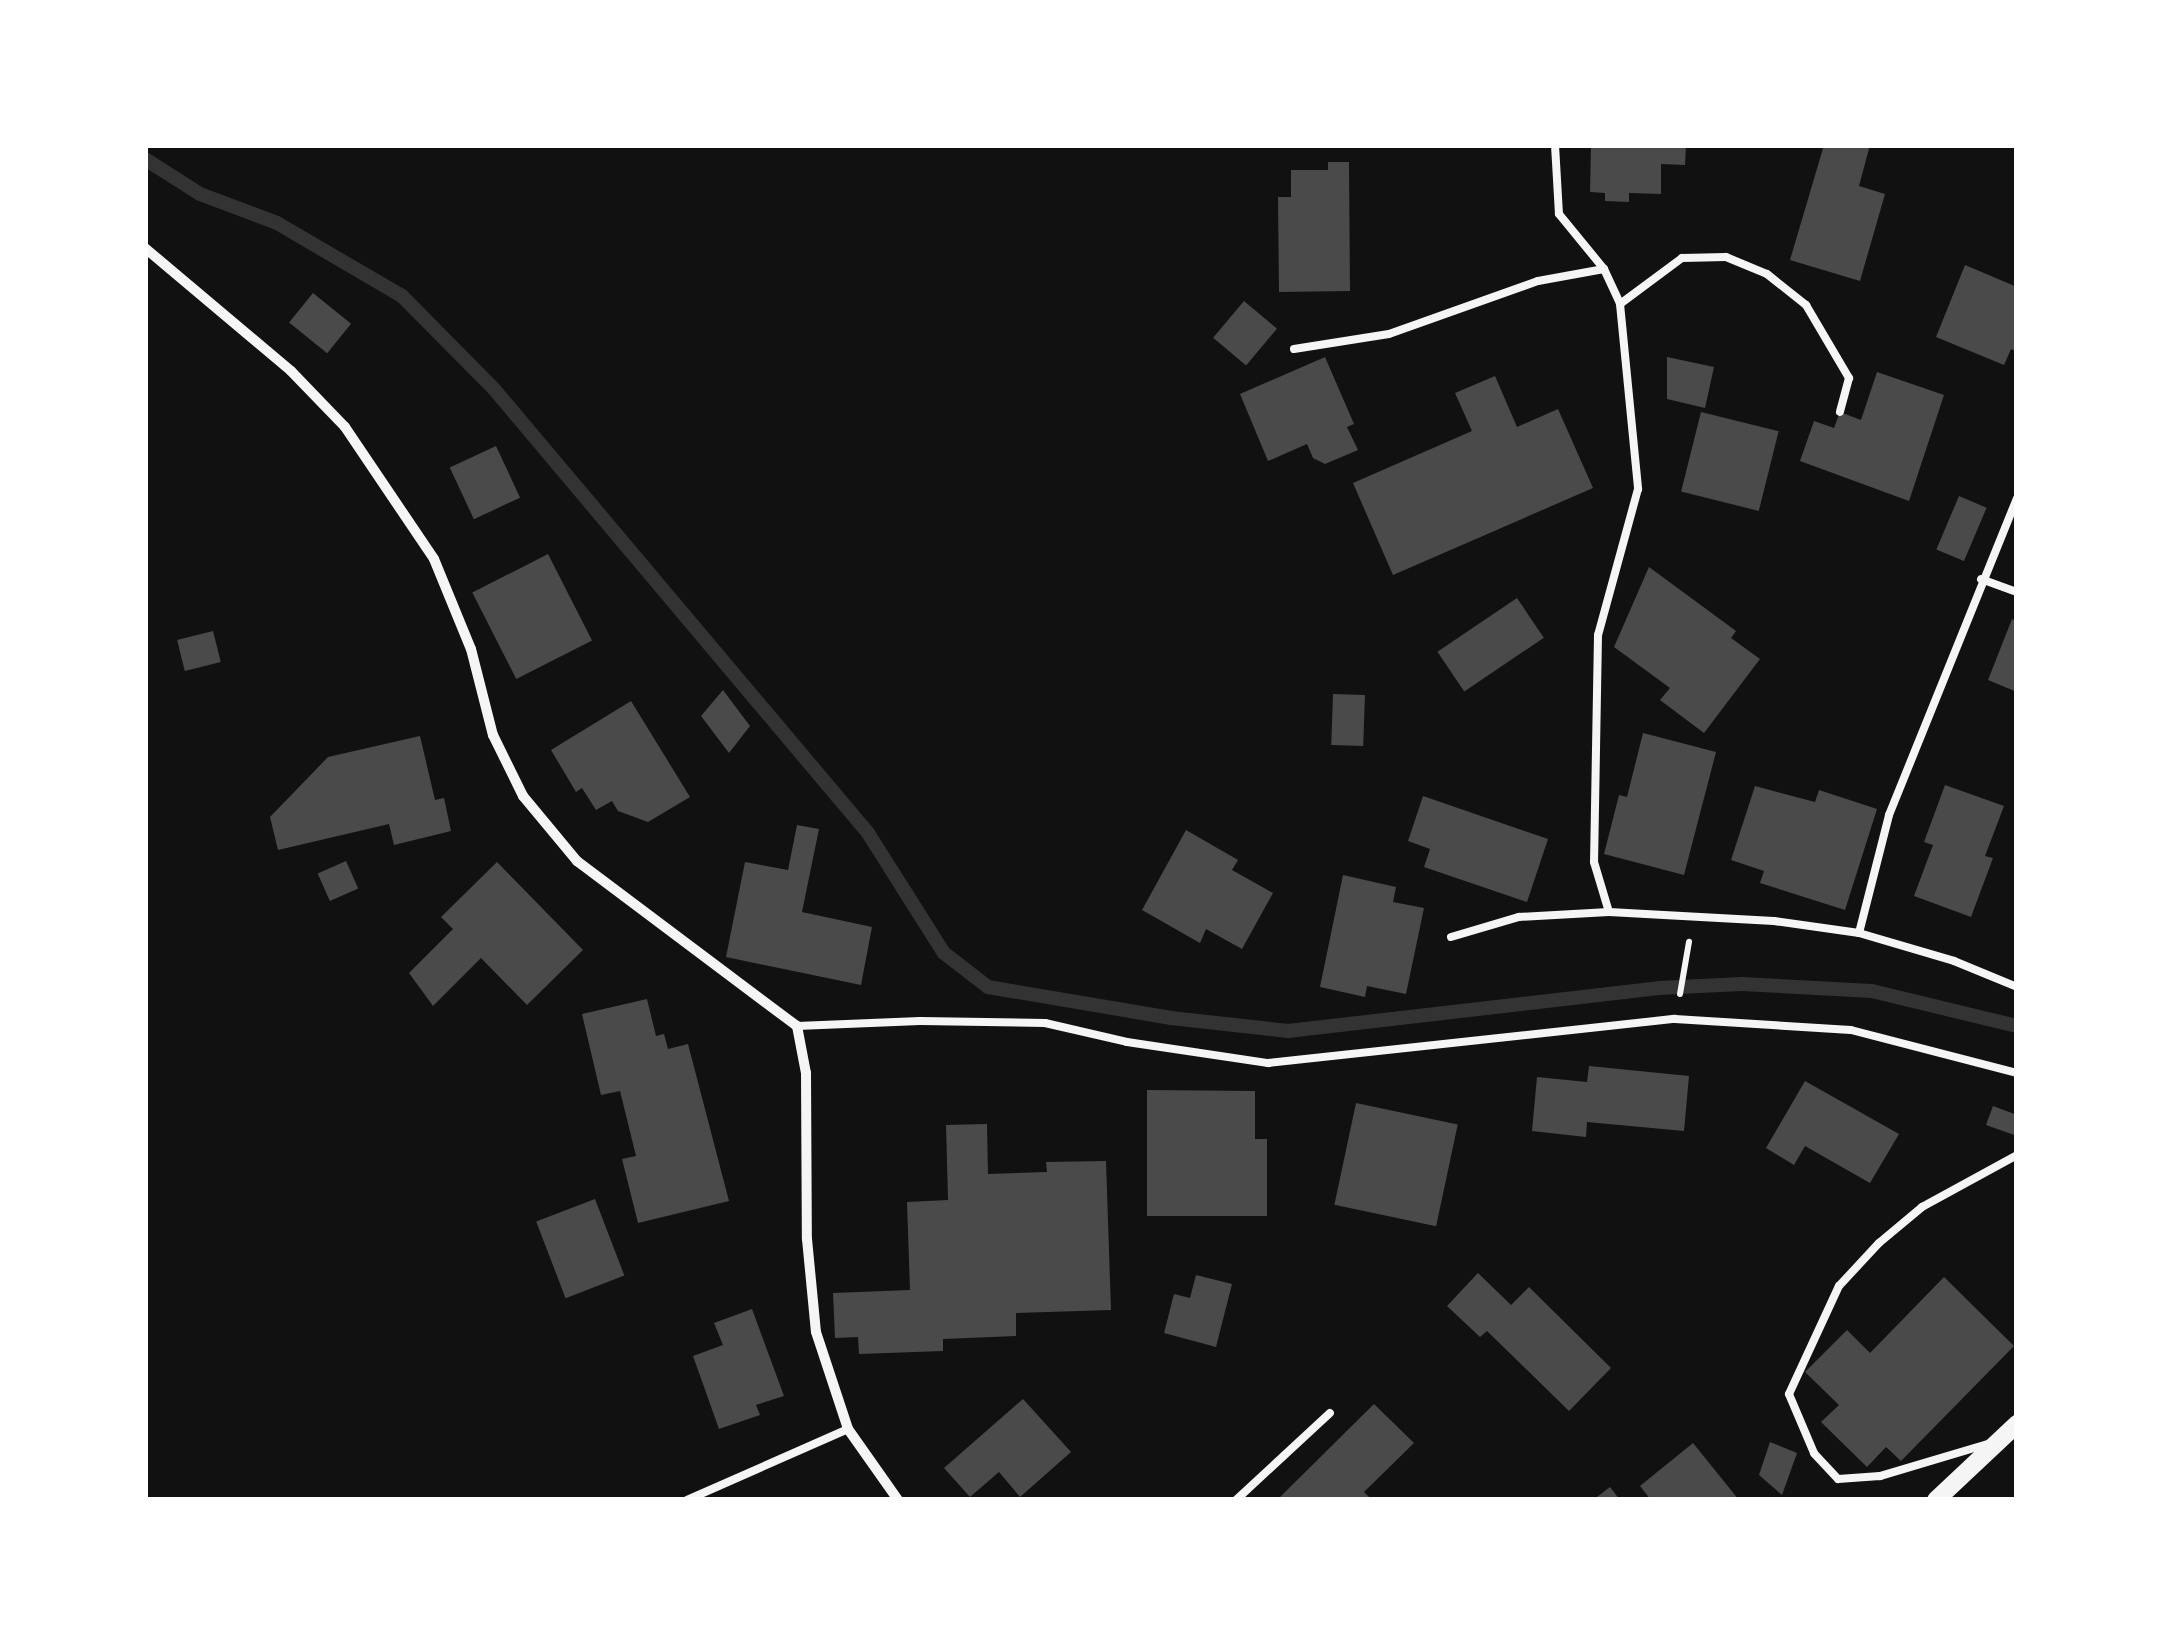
<!DOCTYPE html>
<html>
<head>
<meta charset="utf-8">
<style>
  body { margin:0 }
  #map { position:relative; width:2162px; height:1645px; overflow:hidden; background:#111; font-family:Arial,sans-serif }
  div>[style] { position:absolute }
  [style*='--x'] { left:calc(var(--x)*1px); top:calc(var(--y)*1px); width:calc(var(--w)*1px); rotate:calc(var(--a)*1deg) }
  .stream>* { height:14px; margin:-7px; padding:0 7px; transform-origin:7px; border-radius:7px; background:#333 }
  .building>* { inset:0; background:#4a4a4a; transform-origin:0 0 }
  .path>* { height:6px; margin:-3px; padding:0 3px; transform-origin:3px; border-radius:3px; background:#f5f5f5 }
  .service>* { height:8px; margin:-4px; padding:0 4px; transform-origin:4px; border-radius:4px; background:#f5f5f5 }
  .minor>* { height:10px; margin:-5px; padding:0 5px; transform-origin:5px; border-radius:5px; background:#f5f5f5 }
  .tertiary>* { height:18px; margin:-9px; padding:0 9px; transform-origin:9px; border-radius:9px; background:#f5f5f5 }
  span { translate:-50% -50%; white-space:nowrap; text-align:center; line-height:1.15; -webkit-text-stroke:10px #fff; paint-order:stroke }
  .frame { position:absolute; inset:0; border:148px solid #fff; pointer-events:none }
</style>
</head>
<body>
<div id="map">
  <div class="stream">
    <div style="--x:145;--y:159;--w:65;--a:32.5"></div>
    <div style="--x:200;--y:194;--w:82;--a:20.6"></div>
    <div style="--x:277;--y:223;--w:145;--a:30.3"></div>
    <div style="--x:402;--y:296;--w:131;--a:45.3"></div>
    <div style="--x:494;--y:389;--w:581;--a:49.89"></div>
    <div style="--x:868;--y:833;--w:142;--a:57.7"></div>
    <div style="--x:944;--y:953;--w:56;--a:37.7"></div>
    <div style="--x:988;--y:987;--w:186;--a:9.6"></div>
    <div style="--x:1171;--y:1018;--w:118;--a:6.3"></div>
    <div style="--x:1288;--y:1031;--w:373;--a:-6.6"></div>
    <div style="--x:1659;--y:988;--w:83;--a:-2.8"></div>
    <div style="--x:1742;--y:984;--w:130;--a:3.1"></div>
    <div style="--x:1872;--y:991;--w:149;--a:13.6"></div>
  </div>
  <div class="building">
    <div style="clip-path:polygon(1591px 145px,1686px 145px,1685px 165px,1661px 164px,1661px 194px,1629px 193px,1629px 202px,1605px 201px,1605px 193px,1590px 192px)"></div>
    <div style="clip-path:polygon(1824px 145px,1870px 145px,1859px 186px,1885px 194px,1860px 281px,1790px 260px)"></div>
    <div style="clip-path:polygon(1328px 162px,1349px 162px,1350px 291px,1279px 292px,1278px 197px,1291px 197px,1291px 170px,1328px 170px)"></div>
    <div style="clip-path:polygon(1965px 265px,2017px 287px,2017px 352px,2011px 349px,2004px 365px,1936px 337px)"></div>
    <div style="left:313px;top:293px;width:49px;height:38px;rotate:39deg"></div>
    <div style="left:1244px;top:301px;width:43px;height:48px;rotate:40deg"></div>
    <div style="clip-path:polygon(1325px 357px,1354px 424px,1347px 427px,1358px 450px,1325px 464px,1313px 458px,1307px 444px,1268px 461px,1240px 394px)"></div>
    <div style="clip-path:polygon(1667px 357px,1714px 367px,1705px 408px,1667px 399px)"></div>
    <div style="clip-path:polygon(1877px 372px,1944px 395px,1909px 501px,1800px 461px,1814px 421px,1834px 428px,1840px 412px,1861px 420px)"></div>
    <div style="clip-path:polygon(1495px 376px,1517px 427px,1558px 409px,1593px 488px,1393px 575px,1353px 483px,1472px 431px,1455px 393px)"></div>
    <div style="left:1701px;top:412px;width:80px;height:82px;rotate:14deg"></div>
    <div style="left:496px;top:446px;width:57px;height:51px;rotate:65deg"></div>
    <div style="left:1959px;top:496px;width:30px;height:58px;rotate:23deg"></div>
    <div style="left:548px;top:554px;width:97px;height:85px;rotate:63deg"></div>
    <div style="clip-path:polygon(1649px 567px,1736px 631px,1731px 638px,1760px 659px,1704px 733px,1660px 700px,1670px 688px,1614px 647px)"></div>
    <div style="left:1517px;top:598px;width:48px;height:96px;rotate:56deg"></div>
    <div style="clip-path:polygon(2012px 619px,2017px 621px,2017px 692px,1988px 680px)"></div>
    <div style="left:213px;top:631px;width:32px;height:37px;rotate:76deg"></div>
    <div style="clip-path:polygon(723px 690px,750px 726px,729px 753px,701px 716px)"></div>
    <div style="left:1333px;top:694px;width:32px;height:51px;rotate:2deg"></div>
    <div style="clip-path:polygon(631px 701px,690px 797px,648px 822px,618px 811px,612px 801px,596px 810px,582px 788px,576px 792px,551px 750px)"></div>
    <div style="clip-path:polygon(1643px 733px,1716px 752px,1684px 875px,1604px 854px,1619px 795px,1627px 797px)"></div>
    <div style="clip-path:polygon(420px 736px,435px 800px,444px 798px,451px 831px,394px 845px,389px 824px,278px 850px,270px 817px,328px 757px)"></div>
    <div style="clip-path:polygon(1945px 785px,2004px 806px,1985px 856px,1993px 858px,1971px 917px,1914px 896px,1933px 845px,1924px 842px)"></div>
    <div style="clip-path:polygon(1755px 786px,1815px 802px,1819px 790px,1877px 809px,1845px 910px,1760px 883px,1764px 871px,1731px 860px)"></div>
    <div style="clip-path:polygon(1423px 796px,1548px 839px,1527px 902px,1424px 867px,1430px 849px,1408px 841px)"></div>
    <div style="clip-path:polygon(797px 825px,819px 829px,802px 912px,872px 927px,861px 985px,726px 957px,745px 862px,788px 870px)"></div>
    <div style="clip-path:polygon(1186px 830px,1238px 860px,1232px 870px,1273px 893px,1242px 949px,1206px 929px,1200px 943px,1142px 910px)"></div>
    <div style="left:346px;top:861px;width:30px;height:31px;rotate:66deg"></div>
    <div style="clip-path:polygon(497px 862px,583px 950px,527px 1005px,481px 958px,433px 1006px,409px 973px,453px 929px,441px 917px)"></div>
    <div style="clip-path:polygon(1343px 875px,1396px 887px,1393px 902px,1424px 908px,1406px 994px,1367px 986px,1365px 997px,1320px 987px)"></div>
    <div style="clip-path:polygon(647px 999px,656px 1036px,664px 1034px,668px 1049px,688px 1044px,729px 1201px,638px 1223px,622px 1159px,636px 1156px,620px 1091px,601px 1095px,582px 1014px)"></div>
    <div style="clip-path:polygon(1589px 1066px,1689px 1076px,1684px 1131px,1587px 1122px,1586px 1137px,1532px 1131px,1537px 1077px,1587px 1082px)"></div>
    <div style="clip-path:polygon(1805px 1081px,1899px 1134px,1870px 1183px,1805px 1146px,1794px 1165px,1766px 1148px)"></div>
    <div style="clip-path:polygon(1147px 1090px,1255px 1091px,1255px 1139px,1267px 1139px,1267px 1216px,1147px 1216px)"></div>
    <div style="left:1356px;top:1103px;width:104px;height:104px;rotate:12deg"></div>
    <div style="clip-path:polygon(1993px 1106px,2017px 1115px,2017px 1136px,1986px 1125px)"></div>
    <div style="clip-path:polygon(987px 1124px,988px 1174px,1047px 1172px,1046px 1162px,1106px 1161px,1111px 1310px,1016px 1313px,1016px 1336px,943px 1339px,943px 1351px,859px 1354px,858px 1337px,835px 1338px,833px 1293px,910px 1290px,907px 1202px,948px 1200px,946px 1125px)"></div>
    <div style="left:595px;top:1199px;width:82px;height:63px;rotate:69deg"></div>
    <div style="clip-path:polygon(1478px 1273px,1511px 1305px,1529px 1287px,1611px 1368px,1569px 1411px,1487px 1331px,1480px 1337px,1447px 1306px)"></div>
    <div style="clip-path:polygon(1196px 1275px,1232px 1284px,1216px 1347px,1164px 1333px,1174px 1294px,1190px 1298px)"></div>
    <div style="clip-path:polygon(1944px 1277px,2014px 1346px,1901px 1461px,1886px 1447px,1867px 1467px,1821px 1422px,1839px 1405px,1805px 1372px,1847px 1330px,1870px 1353px)"></div>
    <div style="clip-path:polygon(752px 1309px,784px 1396px,756px 1405px,760px 1415px,719px 1429px,693px 1356px,723px 1345px,714px 1323px)"></div>
    <div style="clip-path:polygon(1023px 1399px,1071px 1452px,1020px 1497px,999px 1472px,970px 1497px,944px 1468px)"></div>
    <div style="clip-path:polygon(1374px 1404px,1414px 1443px,1364px 1492px,1372px 1500px,1277px 1500px)"></div>
    <div style="clip-path:polygon(1770px 1442px,1797px 1453px,1782px 1495px,1759px 1475px)"></div>
    <div style="clip-path:polygon(1693px 1443px,1739px 1500px,1651px 1500px,1640px 1486px)"></div>
    <div style="clip-path:polygon(1610px 1487px,1620px 1500px,1593px 1500px)"></div>
  </div>
  <div class="path">
    <div style="--x:1680;--y:994;--w:53;--a:-80.2"></div>
  </div>
  <div class="service">
    <div style="--x:1555;--y:145;--w:69;--a:86.7"></div>
    <div style="--x:1559;--y:214;--w:71;--a:50.7"></div>
    <div style="--x:1604;--y:269;--w:38;--a:65"></div>
    <div style="--x:1620;--y:304;--w:186;--a:84.4"></div>
    <div style="--x:1638;--y:489;--w:151;--a:105.3"></div>
    <div style="--x:1598;--y:635;--w:227;--a:91"></div>
    <div style="--x:1594;--y:862;--w:52;--a:73.3"></div>
    <div style="--x:1609;--y:912;--w:165;--a:3.1"></div>
    <div style="--x:1774;--y:921;--w:86;--a:8"></div>
    <div style="--x:1859;--y:933;--w:99;--a:16.4"></div>
    <div style="--x:1954;--y:961;--w:68;--a:22.4"></div>
    <div style="--x:1620;--y:304;--w:77;--a:-36.6"></div>
    <div style="--x:1682;--y:258;--w:44;--a:-1.3"></div>
    <div style="--x:1726;--y:257;--w:44;--a:22.5"></div>
    <div style="--x:1767;--y:274;--w:50;--a:38.5"></div>
    <div style="--x:1806;--y:305;--w:85;--a:59.5"></div>
    <div style="--x:1849;--y:378;--w:35;--a:105"></div>
    <div style="--x:1294;--y:349;--w:96;--a:-9"></div>
    <div style="--x:1389;--y:334;--w:158;--a:-19.6"></div>
    <div style="--x:1538;--y:281;--w:67;--a:-10.3"></div>
    <div style="--x:1981;--y:579;--w:38;--a:20"></div>
    <div style="--x:1859;--y:933;--w:122;--a:-75.7"></div>
    <div style="--x:1889;--y:815;--w:342;--a:-68"></div>
    <div style="--x:1451;--y:937;--w:71;--a:-16.4"></div>
    <div style="--x:1519;--y:917;--w:90;--a:-3.2"></div>
    <div style="--x:797;--y:1026;--w:123;--a:-2.3"></div>
    <div style="--x:920;--y:1021;--w:125;--a:0.9"></div>
    <div style="--x:1045;--y:1023;--w:84;--a:13"></div>
    <div style="--x:1127;--y:1042;--w:143;--a:8.5"></div>
    <div style="--x:1268;--y:1063;--w:409;--a:-6.2"></div>
    <div style="--x:1675;--y:1019;--w:176;--a:3.6"></div>
    <div style="--x:1851;--y:1030;--w:171;--a:14.5"></div>
    <div style="--x:1991;--y:1443;--w:116;--a:163.4"></div>
    <div style="--x:1880;--y:1476;--w:42;--a:175.9"></div>
    <div style="--x:1838;--y:1479;--w:35;--a:-133"></div>
    <div style="--x:1814;--y:1453;--w:64;--a:-113"></div>
    <div style="--x:1789;--y:1394;--w:119;--a:-65.2"></div>
    <div style="--x:1839;--y:1286;--w:59;--a:-47.1"></div>
    <div style="--x:1879;--y:1243;--w:56;--a:-39.9"></div>
    <div style="--x:1922;--y:1207;--w:108;--a:-28.7"></div>
    <div style="--x:687;--y:1500;--w:176;--a:-23.8"></div>
    <div style="--x:1236;--y:1500;--w:128;--a:-42.8"></div>
  </div>
  <div class="minor">
    <div style="--x:145;--y:248;--w:191;--a:40.1"></div>
    <div style="--x:291;--y:371;--w:78;--a:46"></div>
    <div style="--x:345;--y:427;--w:159;--a:56"></div>
    <div style="--x:434;--y:559;--w:97;--a:67.7"></div>
    <div style="--x:471;--y:649;--w:89;--a:75.7"></div>
    <div style="--x:493;--y:735;--w:68;--a:63.8"></div>
    <div style="--x:523;--y:796;--w:85;--a:50.3"></div>
    <div style="--x:577;--y:861;--w:275;--a:36.9"></div>
    <div style="--x:797;--y:1026;--w:48;--a:79.2"></div>
    <div style="--x:806;--y:1073;--w:166;--a:89.7"></div>
    <div style="--x:807;--y:1239;--w:93;--a:84.5"></div>
    <div style="--x:816;--y:1332;--w:102;--a:71.7"></div>
    <div style="--x:848;--y:1429;--w:87;--a:54.8"></div>
  </div>
  <div class="tertiary">
    <div style="--x:1936;--y:1500;--w:111;--a:-43.2"></div>
  </div>
  <div class="frame"></div>
</div>
</body>
</html>
